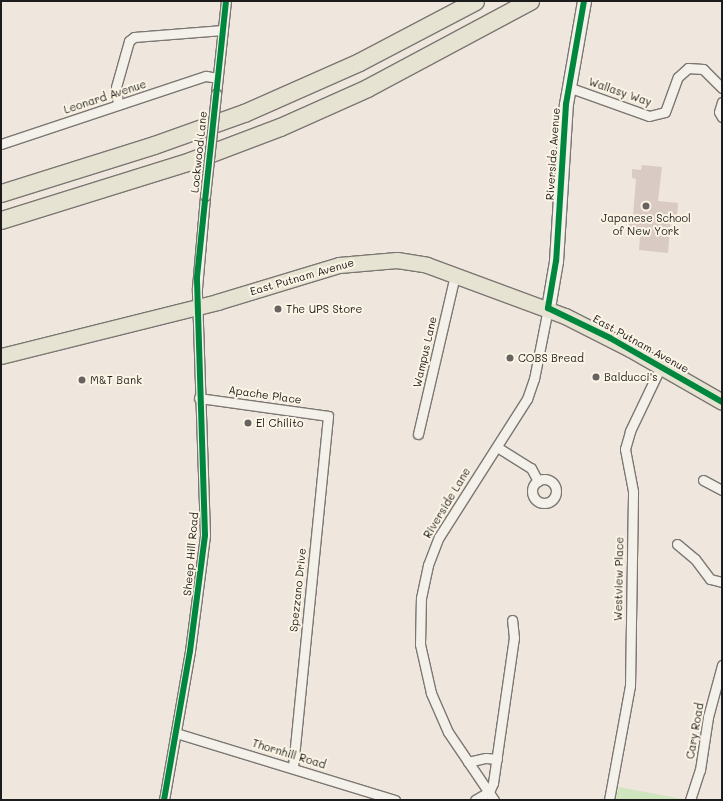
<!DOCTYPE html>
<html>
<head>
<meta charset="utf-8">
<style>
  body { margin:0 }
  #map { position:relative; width:723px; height:801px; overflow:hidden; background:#efe6dd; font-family:Mali,sans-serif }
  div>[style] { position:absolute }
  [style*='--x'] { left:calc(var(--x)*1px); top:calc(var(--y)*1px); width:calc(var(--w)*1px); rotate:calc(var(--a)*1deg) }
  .green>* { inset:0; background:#cfe5bd }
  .building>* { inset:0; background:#dacac4 }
  .roads { filter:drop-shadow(1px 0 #7b7773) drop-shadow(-1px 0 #7b7773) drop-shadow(0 1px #7b7773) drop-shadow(0 -1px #7b7773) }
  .street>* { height:9px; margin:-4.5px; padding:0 4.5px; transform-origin:4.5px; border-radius:4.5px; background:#f4f0ea }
  .street>.ring { margin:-4.5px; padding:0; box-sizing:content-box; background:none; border:9px solid #f4f0ea; border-radius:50% }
  .secondary>* { height:13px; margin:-6.5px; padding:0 6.5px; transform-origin:6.5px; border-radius:6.5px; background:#f4f0ea }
  .primary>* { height:15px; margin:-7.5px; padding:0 7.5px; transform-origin:7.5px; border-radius:7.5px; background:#e7e3d3 }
  .highway>* { height:17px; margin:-8.5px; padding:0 8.5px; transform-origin:8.5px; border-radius:8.5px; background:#e7e3d3 }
  .bridges { filter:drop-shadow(1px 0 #7b7773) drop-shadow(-1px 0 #7b7773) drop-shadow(0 1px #7b7773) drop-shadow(0 -1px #7b7773) }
  .street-bridge>* { height:9px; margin:-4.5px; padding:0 4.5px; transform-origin:4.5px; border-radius:4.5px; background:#f4f0ea }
  .cycleway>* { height:6px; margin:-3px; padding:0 3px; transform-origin:3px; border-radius:3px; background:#00873e }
  .dots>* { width:11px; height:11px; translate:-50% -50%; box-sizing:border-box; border:2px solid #fcf5e5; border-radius:50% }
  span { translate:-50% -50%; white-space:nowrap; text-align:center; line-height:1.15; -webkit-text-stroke:4px #fcf5e5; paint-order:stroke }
  .street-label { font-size:11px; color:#1c1c1c }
  .poi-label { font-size:11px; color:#1c1c1c }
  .left { translate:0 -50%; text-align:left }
  .frame { position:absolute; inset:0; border:2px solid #1c1c1c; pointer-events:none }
</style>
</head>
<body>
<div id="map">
  <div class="green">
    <div style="clip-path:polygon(619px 787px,682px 799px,615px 800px)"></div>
  </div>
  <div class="building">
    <div style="clip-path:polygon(642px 165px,662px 167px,658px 201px,678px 203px,677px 218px,671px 217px,668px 253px,639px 250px,640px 235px,626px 234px,627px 215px,633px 216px,636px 179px,632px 178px,632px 169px,641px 170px)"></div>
  </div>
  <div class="roads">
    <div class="street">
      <div style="--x:568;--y:87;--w:86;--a:19.7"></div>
      <div style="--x:649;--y:116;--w:16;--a:-14"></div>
      <div style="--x:665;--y:112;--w:37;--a:-70"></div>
      <div style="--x:678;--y:77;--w:13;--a:-42"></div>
      <div style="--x:688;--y:68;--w:15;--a:4"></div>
      <div style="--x:703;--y:69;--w:27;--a:45"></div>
      <div style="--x:216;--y:94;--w:94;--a:-83.9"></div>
      <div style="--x:722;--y:102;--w:10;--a:107"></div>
      <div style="--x:719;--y:112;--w:6;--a:59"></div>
      <div style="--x:118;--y:105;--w:18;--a:-96"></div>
      <div style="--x:116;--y:87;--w:48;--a:-74.2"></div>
      <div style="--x:129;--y:41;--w:6;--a:-39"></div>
      <div style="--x:134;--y:37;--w:89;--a:-4.5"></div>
      <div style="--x:1;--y:144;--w:216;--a:-18.4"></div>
      <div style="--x:206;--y:76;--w:11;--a:10"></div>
      <div style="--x:199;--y:398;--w:130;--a:7.9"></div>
      <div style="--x:328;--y:416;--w:353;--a:95.7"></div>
      <div style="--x:418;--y:434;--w:163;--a:-76.9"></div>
      <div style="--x:497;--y:447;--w:40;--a:32"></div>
      <div style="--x:531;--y:468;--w:15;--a:62"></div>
      <div class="ring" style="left:532px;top:479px;width:15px;height:15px"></div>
      <div style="--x:703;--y:480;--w:21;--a:28"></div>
      <div style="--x:677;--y:544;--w:23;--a:40"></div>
      <div style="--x:695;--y:559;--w:25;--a:53"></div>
      <div style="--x:710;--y:579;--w:12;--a:14"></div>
      <div style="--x:176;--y:733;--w:229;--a:17"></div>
      <div style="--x:468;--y:762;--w:18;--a:-13"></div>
      <div style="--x:486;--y:758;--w:11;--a:5"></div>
      <div style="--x:164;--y:800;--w:151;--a:-80.1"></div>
      <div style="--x:190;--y:651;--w:117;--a:-82.6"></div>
      <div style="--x:205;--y:535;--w:247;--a:-91.9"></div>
      <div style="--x:197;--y:288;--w:92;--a:-85"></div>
      <div style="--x:475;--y:800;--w:16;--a:-30"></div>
      <div style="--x:489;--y:792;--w:10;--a:-66"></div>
      <div style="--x:493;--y:783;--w:147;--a:-81.8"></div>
      <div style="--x:514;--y:638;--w:18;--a:-96"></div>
      <div style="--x:494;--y:800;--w:82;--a:-124.1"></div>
      <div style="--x:448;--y:732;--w:43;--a:-113.6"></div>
      <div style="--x:431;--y:693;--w:50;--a:-102.7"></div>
      <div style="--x:420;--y:644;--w:46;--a:-88.8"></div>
      <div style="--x:421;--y:598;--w:34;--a:-78"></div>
      <div style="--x:428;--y:565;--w:30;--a:-69"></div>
      <div style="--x:439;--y:537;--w:164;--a:-57.5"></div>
      <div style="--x:527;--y:399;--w:21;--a:-71"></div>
      <div style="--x:534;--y:379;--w:72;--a:-78.8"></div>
      <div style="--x:609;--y:800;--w:116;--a:-79.6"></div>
      <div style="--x:630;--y:686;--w:195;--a:-89.1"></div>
      <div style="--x:633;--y:491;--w:43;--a:-100.8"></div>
      <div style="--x:625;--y:449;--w:19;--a:-74"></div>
      <div style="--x:630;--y:431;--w:72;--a:-64.5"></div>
      <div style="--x:690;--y:800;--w:32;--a:-72"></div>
      <div style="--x:700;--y:770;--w:54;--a:-81.4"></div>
      <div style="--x:708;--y:717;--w:54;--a:-74.9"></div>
    </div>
    <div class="secondary">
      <div style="--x:548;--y:308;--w:48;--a:-80.3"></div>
      <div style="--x:556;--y:261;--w:157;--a:-86.4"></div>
      <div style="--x:566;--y:104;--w:105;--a:-80.1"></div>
    </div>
    <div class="primary">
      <div style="--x:1;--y:356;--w:223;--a:-14"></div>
      <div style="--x:217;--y:302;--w:127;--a:-16.9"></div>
      <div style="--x:339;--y:265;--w:58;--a:-4.9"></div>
      <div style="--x:397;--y:260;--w:30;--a:9"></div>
      <div style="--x:427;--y:265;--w:147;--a:20.3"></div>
      <div style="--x:565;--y:316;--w:73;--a:26.9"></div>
      <div style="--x:630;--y:349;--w:106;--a:29.9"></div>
    </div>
    <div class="highway">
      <div style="--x:1;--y:193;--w:160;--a:-17.4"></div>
      <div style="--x:154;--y:145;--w:96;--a:-19.6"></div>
      <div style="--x:244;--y:113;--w:126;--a:-23.9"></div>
      <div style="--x:359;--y:62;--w:131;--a:-27.7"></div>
      <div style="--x:1;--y:220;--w:198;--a:-17.3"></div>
      <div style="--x:190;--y:161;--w:96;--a:-20.7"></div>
      <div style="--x:280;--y:127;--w:95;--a:-24.1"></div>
      <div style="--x:367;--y:88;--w:185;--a:-28.1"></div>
    </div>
  </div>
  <div class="bridges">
    <div class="street-bridge">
      <div style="--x:205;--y:196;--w:103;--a:-83.8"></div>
    </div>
  </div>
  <div class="cycleway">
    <div style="--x:584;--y:1;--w:105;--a:99.9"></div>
    <div style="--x:566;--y:104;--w:157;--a:93.6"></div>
    <div style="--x:556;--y:261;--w:48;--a:99.7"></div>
    <div style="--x:548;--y:308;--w:69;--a:25.8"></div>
    <div style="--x:610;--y:338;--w:129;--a:29.7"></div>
    <div style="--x:164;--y:800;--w:151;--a:-80.1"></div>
    <div style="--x:190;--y:651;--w:117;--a:-82.6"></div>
    <div style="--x:205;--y:535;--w:258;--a:-91.8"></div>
    <div style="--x:197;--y:277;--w:278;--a:-84"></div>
  </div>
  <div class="dots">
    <div style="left:646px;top:206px;background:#666360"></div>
    <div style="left:278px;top:309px;background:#666360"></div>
    <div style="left:510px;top:358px;background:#666360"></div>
    <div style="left:596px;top:377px;background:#666360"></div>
    <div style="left:82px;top:380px;background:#666360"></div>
    <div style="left:248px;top:423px;background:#666360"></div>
  </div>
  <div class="street-label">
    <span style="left:620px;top:92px;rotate:19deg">Wallasy Way</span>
    <span style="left:105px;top:97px;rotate:-18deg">Leonard Avenue</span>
    <span style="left:199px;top:152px;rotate:-84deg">Lockwood Lane</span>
    <span style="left:553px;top:154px;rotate:-86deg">Riverside Avenue</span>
    <span style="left:302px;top:277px;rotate:-16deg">East Putnam Avenue</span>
    <span style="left:641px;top:344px;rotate:29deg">East Putnam Avenue</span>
    <span style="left:425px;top:352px;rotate:-77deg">Wampus Lane</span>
    <span style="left:265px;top:395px;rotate:8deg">Apache Place</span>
    <span style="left:447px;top:503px;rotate:-59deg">Riverside Lane</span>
    <span style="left:191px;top:554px;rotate:-85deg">Sheep Hill Road</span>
    <span style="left:619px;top:579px;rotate:-89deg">Westview Place</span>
    <span style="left:298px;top:590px;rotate:-84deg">Spezzano Drive</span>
    <span style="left:695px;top:731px;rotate:-80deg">Cary Road</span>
    <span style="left:289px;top:754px;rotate:17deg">Thornhill Road</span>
  </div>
  <div class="poi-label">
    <span style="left:646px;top:225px">Japanese School<br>of New York</span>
    <span class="left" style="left:286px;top:309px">The UPS Store</span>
    <span class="left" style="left:518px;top:358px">COBS Bread</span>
    <span class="left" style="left:604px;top:377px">Balducci's</span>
    <span class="left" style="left:90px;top:380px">M&amp;T Bank</span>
    <span class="left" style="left:256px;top:423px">El Chilito</span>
  </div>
  <div class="frame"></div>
</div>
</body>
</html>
